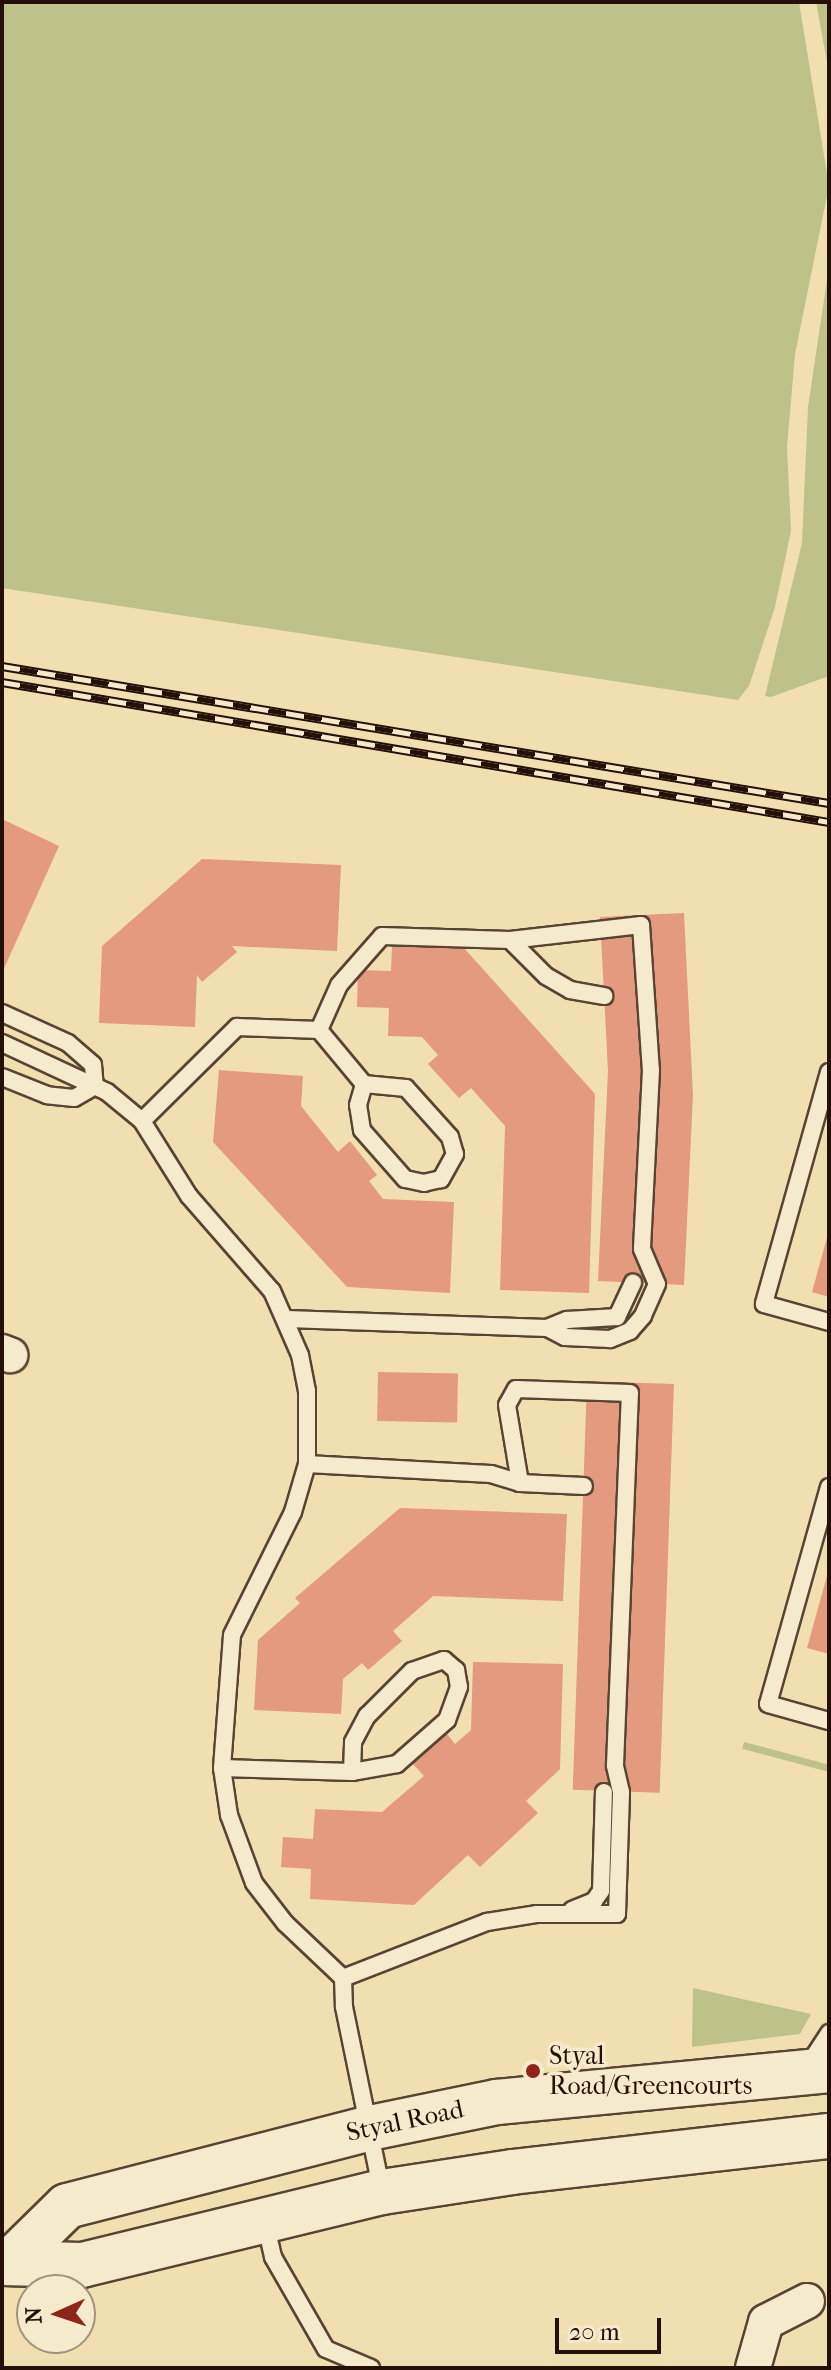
<!DOCTYPE html>
<html>
<head>
<meta charset="utf-8">
<style>
  body { margin:0 }
  #map { position:relative; width:831px; height:2370px; overflow:hidden; background:#f1dfb2; font-family:"IM FELL French Canon",serif }
  div>[style] { position:absolute }
  [style*='--x'] { left:calc(var(--x)*1px); top:calc(var(--y)*1px); width:calc(var(--w)*1px); rotate:calc(var(--a)*1deg) }
  .green>* { inset:0; background:#bec189; transform-origin:0 0 }
  .building>* { inset:0; background:#e39a7e; transform-origin:0 0 }
  .roads { filter:drop-shadow(2px 0 #584432) drop-shadow(-2px 0 #584432) drop-shadow(0 2px #584432) drop-shadow(0 -2px #584432) }
  .service>* { height:16px; margin:-8px; padding:0 8px; transform-origin:8px; border-radius:8px; background:#f6eacd }
  .minor>* { height:34px; margin:-17px; padding:0 17px; transform-origin:17px; border-radius:17px; background:#f6eacd }
  .secondary>* { height:44px; margin:-22px; padding:0 22px; transform-origin:22px; border-radius:22px; background:#f6eacd }
  .rail>* { height:9px; margin-top:-4.5px; transform-origin:0; background:repeating-linear-gradient(90deg,#f6eacd 0 18px,#251008 0 36px); box-sizing:border-box; border-block:2px solid #251008 }
  .dots>* { width:22px; height:22px; translate:-50% -50%; box-sizing:border-box; border:4px solid #f6eacd; border-radius:50% }
  span { translate:-50% -50%; white-space:nowrap; text-align:center; line-height:1.15; -webkit-text-stroke:7px #f6eacd; paint-order:stroke }
  .poi-label { font-size:26px; color:#251008 }
  .left { translate:0 -50%; text-align:left }
  .street-label { font-size:26px; color:#251008 }
  .frame { position:absolute; inset:0; border:4px solid #251008; pointer-events:none }
  .north { position:absolute; left:16px; top:2274px; width:80px; height:80px; box-sizing:border-box; background:#f6eacd; border:2px solid #a2937e; border-radius:50%; rotate:267deg; font-size:22px; font-weight:700; line-height:32px; text-align:center; color:#251008 }
  .north::after { content:''; display:block; margin:auto; width:28px; height:36px; background:#8f2418; clip-path:polygon(50% 0,100% 100%,50% 72%,0 100%) }
  .scale { position:absolute; left:555px; top:2318px; width:106px; height:36px; box-sizing:border-box; border:4px solid #251008; border-top:0; padding-left:10px; font-size:24px; line-height:28px; white-space:nowrap; color:#251008; -webkit-text-stroke:6px #f6eacd; paint-order:stroke }
</style>
</head>
<body>
<div id="map">
  <div class="green">
    <div style="clip-path:polygon(2px 2px,799px 2px,829px 186px,795px 354px,787px 447px,791px 531px,775px 607px,749px 686px,738px 700px,2px 588px)"></div>
    <div style="clip-path:polygon(816px 2px,829px 2px,829px 73px)"></div>
    <div style="clip-path:polygon(829px 266px,829px 676px,771px 697px,765px 696px,802px 543px,808px 407px)"></div>
    <div style="left:744px;top:1742px;width:88px;height:7px;rotate:15deg"></div>
    <div style="clip-path:polygon(693px 1988px,811px 2014px,800px 2034px,692px 2047px)"></div>
  </div>
  <div class="building">
    <div style="clip-path:polygon(2px 819px,59px 846px,2px 973px)"></div>
    <div style="clip-path:polygon(202px 859px,341px 865px,337px 951px,232px 946px,237px 952px,202px 982px,197px 975px,195px 1027px,99px 1023px,102px 946px)"></div>
    <div style="clip-path:polygon(684px 913px,693px 1095px,684px 1285px,598px 1281px,608px 1071px,600px 917px)"></div>
    <div style="clip-path:polygon(392px 945px,464px 948px,595px 1094px,589px 1293px,500px 1290px,505px 1126px,471px 1088px,459px 1098px,428px 1064px,438px 1055px,422px 1037px,388px 1036px,389px 1008px,357px 1007px,358px 970px,391px 971px)"></div>
    <div style="clip-path:polygon(219px 1070px,303px 1076px,301px 1106px,338px 1152px,350px 1141px,377px 1175px,369px 1181px,383px 1199px,454px 1202px,450px 1293px,347px 1287px,213px 1142px)"></div>
    <div style="clip-path:polygon(828px 1234px,829px 1234px,829px 1297px,812px 1292px)"></div>
    <div style="left:378px;top:1372px;width:80px;height:49px;rotate:1deg"></div>
    <div style="left:587px;top:1381px;width:87px;height:409px;rotate:2deg"></div>
    <div style="clip-path:polygon(400px 1508px,567px 1514px,563px 1601px,433px 1596px,393px 1631px,402px 1641px,368px 1670px,362px 1663px,343px 1679px,341px 1714px,254px 1710px,258px 1640px,300px 1603px,295px 1598px)"></div>
    <div style="clip-path:polygon(828px 1572px,829px 1572px,829px 1654px,807px 1648px)"></div>
    <div style="clip-path:polygon(473px 1662px,563px 1664px,560px 1769px,526px 1801px,538px 1813px,480px 1867px,468px 1855px,414px 1905px,310px 1899px,311px 1869px,281px 1867px,283px 1837px,313px 1839px,315px 1809px,382px 1812px,424px 1776px,412px 1763px,447px 1734px,455px 1744px,471px 1730px)"></div>
  </div>
  <div class="roads">
    <div class="service">
      <div style="--x:510;--y:940;--w:51;--a:45"></div>
      <div style="--x:546;--y:976;--w:28;--a:30"></div>
      <div style="--x:570;--y:990;--w:35;--a:10"></div>
      <div style="--x:2;--y:1013;--w:72;--a:24.4"></div>
      <div style="--x:68;--y:1043;--w:33;--a:41"></div>
      <div style="--x:93;--y:1065;--w:21;--a:85"></div>
      <div style="--x:95;--y:1086;--w:24;--a:150"></div>
      <div style="--x:74;--y:1098;--w:27;--a:-174"></div>
      <div style="--x:47;--y:1095;--w:48;--a:-158.2"></div>
      <div style="--x:319;--y:1030;--w:70;--a:50.2"></div>
      <div style="--x:364;--y:1084;--w:42;--a:5.4"></div>
      <div style="--x:406;--y:1088;--w:66;--a:48.1"></div>
      <div style="--x:450;--y:1137;--w:18;--a:74"></div>
      <div style="--x:455;--y:1154;--w:29;--a:119"></div>
      <div style="--x:441;--y:1179;--w:17;--a:167"></div>
      <div style="--x:424;--y:1183;--w:19;--a:-168"></div>
      <div style="--x:405;--y:1179;--w:65;--a:-131.3"></div>
      <div style="--x:362;--y:1130;--w:25;--a:-99"></div>
      <div style="--x:358;--y:1105;--w:22;--a:-74"></div>
      <div style="--x:2;--y:1043;--w:116;--a:25"></div>
      <div style="--x:107;--y:1092;--w:45;--a:39.6"></div>
      <div style="--x:142;--y:1121;--w:89;--a:57.9"></div>
      <div style="--x:189;--y:1196;--w:126;--a:48.9"></div>
      <div style="--x:272;--y:1291;--w:70;--a:66.4"></div>
      <div style="--x:300;--y:1355;--w:37;--a:79"></div>
      <div style="--x:307;--y:1391;--w:73;--a:90"></div>
      <div style="--x:307;--y:1464;--w:50;--a:106.3"></div>
      <div style="--x:293;--y:1512;--w:137;--a:116.4"></div>
      <div style="--x:232;--y:1635;--w:133;--a:94.3"></div>
      <div style="--x:222;--y:1768;--w:48;--a:81.5"></div>
      <div style="--x:229;--y:1815;--w:72;--a:69.8"></div>
      <div style="--x:254;--y:1883;--w:51;--a:52.2"></div>
      <div style="--x:285;--y:1923;--w:80;--a:43.5"></div>
      <div style="--x:343;--y:1978;--w:29;--a:88"></div>
      <div style="--x:344;--y:2007;--w:189;--a:78.4"></div>
      <div style="--x:829;--y:1072;--w:241;--a:105.7"></div>
      <div style="--x:764;--y:1304;--w:67;--a:15.5"></div>
      <div style="--x:142;--y:1121;--w:134;--a:-44.7"></div>
      <div style="--x:237;--y:1027;--w:82;--a:2.1"></div>
      <div style="--x:319;--y:1030;--w:49;--a:-66"></div>
      <div style="--x:339;--y:985;--w:65;--a:-48.7"></div>
      <div style="--x:382;--y:936;--w:128;--a:1.8"></div>
      <div style="--x:510;--y:940;--w:132;--a:-6.5"></div>
      <div style="--x:641;--y:925;--w:145;--a:86.1"></div>
      <div style="--x:651;--y:1070;--w:179;--a:92.9"></div>
      <div style="--x:642;--y:1249;--w:38;--a:67"></div>
      <div style="--x:657;--y:1284;--w:35;--a:114"></div>
      <div style="--x:643;--y:1316;--w:20;--a:131"></div>
      <div style="--x:630;--y:1331;--w:22;--a:158"></div>
      <div style="--x:610;--y:1339;--w:45;--a:-177.5"></div>
      <div style="--x:565;--y:1337;--w:20;--a:-153"></div>
      <div style="--x:287;--y:1319;--w:260;--a:2"></div>
      <div style="--x:547;--y:1328;--w:22;--a:-22"></div>
      <div style="--x:567;--y:1320;--w:50;--a:-3.4"></div>
      <div style="--x:617;--y:1317;--w:38;--a:-65"></div>
      <div style="--x:307;--y:1464;--w:184;--a:3.1"></div>
      <div style="--x:491;--y:1474;--w:30;--a:17"></div>
      <div style="--x:520;--y:1483;--w:64;--a:2.7"></div>
      <div style="--x:829;--y:1487;--w:225;--a:105.7"></div>
      <div style="--x:768;--y:1704;--w:63;--a:15.6"></div>
      <div style="--x:222;--y:1768;--w:130;--a:1.8"></div>
      <div style="--x:352;--y:1772;--w:30;--a:-88"></div>
      <div style="--x:353;--y:1742;--w:30;--a:-62"></div>
      <div style="--x:367;--y:1716;--w:64;--a:-45"></div>
      <div style="--x:412;--y:1671;--w:34;--a:-19"></div>
      <div style="--x:444;--y:1660;--w:16;--a:40"></div>
      <div style="--x:456;--y:1670;--w:17;--a:80"></div>
      <div style="--x:459;--y:1687;--w:35;--a:110"></div>
      <div style="--x:447;--y:1720;--w:67;--a:138.7"></div>
      <div style="--x:397;--y:1764;--w:46;--a:169.9"></div>
      <div style="--x:572;--y:1910;--w:24;--a:-22"></div>
      <div style="--x:594;--y:1901;--w:12;--a:-55"></div>
      <div style="--x:601;--y:1891;--w:99;--a:-88.3"></div>
      <div style="--x:343;--y:1978;--w:155;--a:-21.3"></div>
      <div style="--x:487;--y:1922;--w:51;--a:-9.1"></div>
      <div style="--x:537;--y:1914;--w:80;--a:0"></div>
      <div style="--x:617;--y:1914;--w:122;--a:-88.1"></div>
      <div style="--x:621;--y:1792;--w:28;--a:-103"></div>
      <div style="--x:615;--y:1765;--w:372;--a:-87.7"></div>
      <div style="--x:630;--y:1393;--w:114;--a:-178"></div>
      <div style="--x:516;--y:1389;--w:18;--a:119"></div>
      <div style="--x:507;--y:1405;--w:79;--a:80.5"></div>
      <div style="--x:809;--y:2064;--w:37;--a:-57"></div>
      <div style="--x:265;--y:2222;--w:36;--a:77"></div>
      <div style="--x:273;--y:2257;--w:106;--a:60.1"></div>
      <div style="--x:326;--y:2349;--w:49;--a:22.9"></div>
    </div>
    <div class="minor">
      <div style="--x:2;--y:1352;--w:9;--a:21"></div>
      <div style="--x:753;--y:2368;--w:48;--a:-74.2"></div>
      <div style="--x:766;--y:2322;--w:46;--a:-27.1"></div>
    </div>
    <div class="secondary">
      <div style="--x:11;--y:2261;--w:78;--a:-44.5"></div>
      <div style="--x:67;--y:2206;--w:313;--a:-14.4"></div>
      <div style="--x:370;--y:2128;--w:130;--a:-11.6"></div>
      <div style="--x:497;--y:2102;--w:334;--a:-5.5"></div>
      <div style="--x:2;--y:2263;--w:80;--a:1.4"></div>
      <div style="--x:82;--y:2265;--w:309;--a:-13.7"></div>
      <div style="--x:382;--y:2192;--w:132;--a:-8.7"></div>
      <div style="--x:512;--y:2172;--w:319;--a:-6.5"></div>
    </div>
  </div>
  <div class="rail">
    <div style="--x:2;--y:666;--w:838;--a:9.41"></div>
    <div style="--x:2;--y:682;--w:839;--a:9.61"></div>
  </div>
  <div class="dots">
    <div style="left:533px;top:2071px;background:#8f2418"></div>
  </div>
  <div class="poi-label">
    <span class="left" style="left:549px;top:2071px">Styal<br>Road/Greencourts</span>
  </div>
  <div class="street-label">
    <span style="left:405px;top:2121px;rotate:-12deg">Styal Road</span>
  </div>
  <div class="frame"></div>
  <div class="north">N</div>
  <div class="scale">20 m</div>
</div>
</body>
</html>
